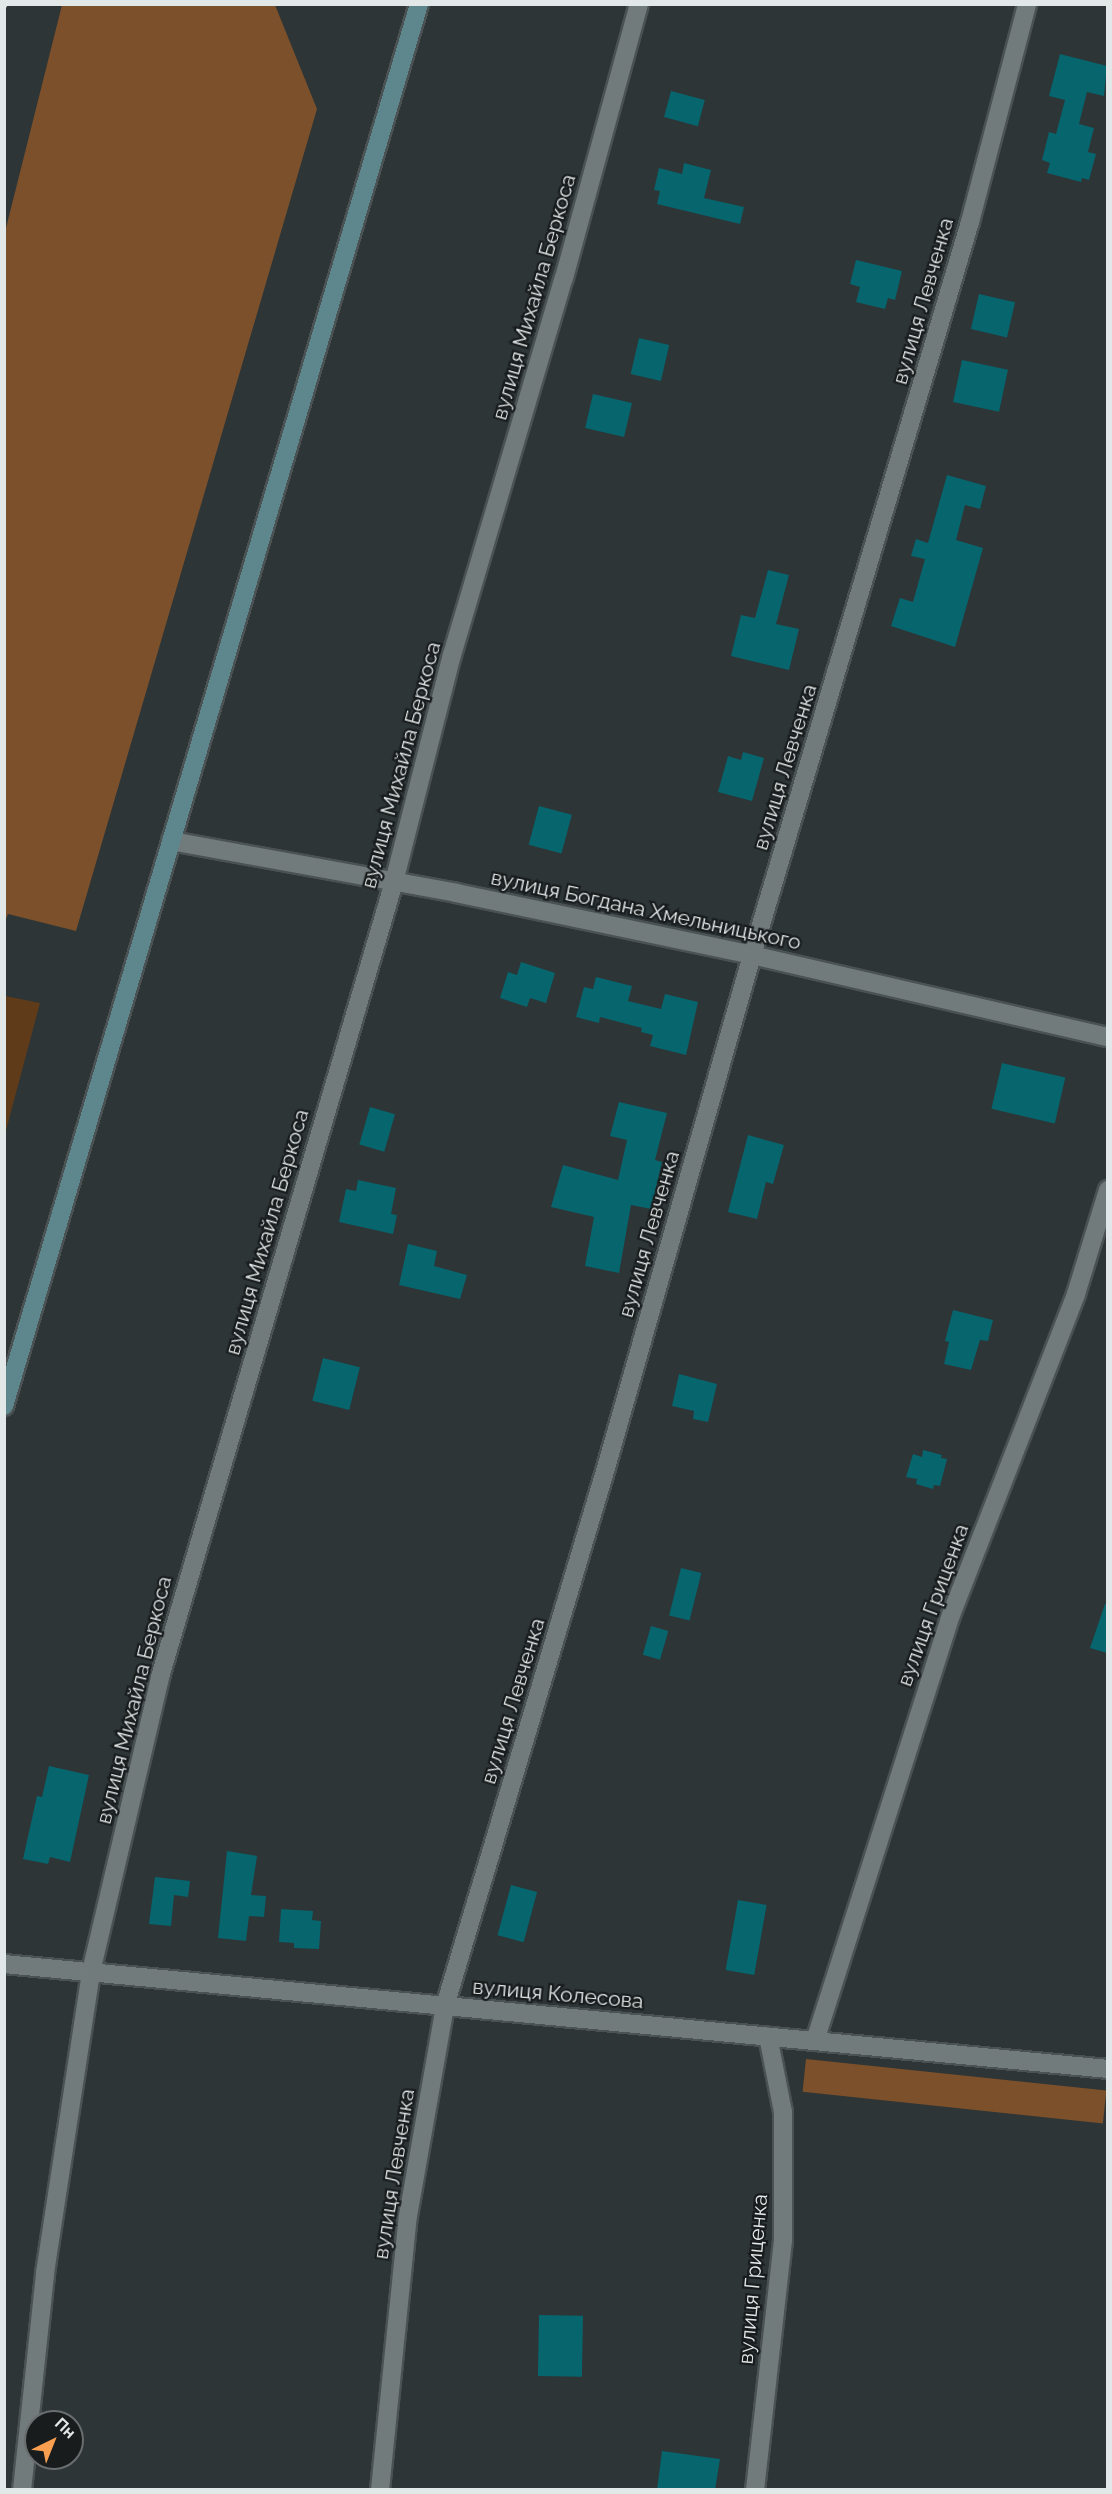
<!DOCTYPE html>
<html>
<head>
<meta charset="utf-8">
<style>
  body { margin:0 }
  #map { position:relative; width:1112px; height:2494px; overflow:hidden; background:#2d3536; font-family:Raleway,sans-serif }
  div>[style] { position:absolute }
  [style*='--x'] { left:calc(var(--x)*1px); top:calc(var(--y)*1px); width:calc(var(--w)*1px); rotate:calc(var(--a)*1deg) }
  .green>* { inset:0; background:#603b1a }
  .forest>* { inset:0; background:#7b502b; transform-origin:0 0 }
  .building>* { inset:0; background:#07656e; transform-origin:0 0 }
  .roads { filter:drop-shadow(2px 0 #4a5253) drop-shadow(-2px 0 #4a5253) drop-shadow(0 2px #4a5253) drop-shadow(0 -2px #4a5253) }
  .minor>* { height:18px; margin:-9px; padding:0 9px; transform-origin:9px; border-radius:9px; background:#727b7c }
  .secondary>* { height:18px; margin:-9px; padding:0 9px; transform-origin:9px; border-radius:9px; background:#5d878c }
  .rail>* { height:4.5px; margin-top:-2.25px; transform-origin:0; background:repeating-linear-gradient(90deg,#c2c8c9 0 8px,transparent 0 16px) }
  span { translate:-50% -50%; white-space:nowrap; text-align:center; line-height:1.15; -webkit-text-stroke:4.5px #181c1d; paint-order:stroke }
  .street-label { font-size:21px; color:#e2e7e8 }
  .frame { position:absolute; inset:0; border:6px solid #e2e7e8; pointer-events:none }
  .north { position:absolute; left:24px; top:2410px; width:60px; height:60px; box-sizing:border-box; background:#181c1d; border:2px solid #696d6e; border-radius:50%; rotate:43deg; font-size:16px; font-weight:700; line-height:24px; text-align:center; color:#e2e7e8 }
  .north::after { content:''; display:block; margin:auto; width:21px; height:27px; background:#fa9f4f; clip-path:polygon(50% 0,100% 100%,50% 72%,0 100%) }
</style>
</head>
<body>
<div id="map">
  <div class="green">
    <div style="clip-path:polygon(5px 996px,40px 1003px,5px 1134px,4px 996px)"></div>
  </div>
  <div class="forest">
    <div style="clip-path:polygon(62px 5px,275px 5px,317px 109px,76px 931px,8px 914px,4px 924px,5px 232px)"></div>
    <div style="left:806px;top:2059px;width:302px;height:33px;rotate:6deg"></div>
  </div>
  <div class="building">
    <div style="clip-path:polygon(1060px 54px,1107px 66px,1104px 96px,1087px 92px,1079px 124px,1094px 128px,1088px 152px,1096px 154px,1089px 180px,1082px 178px,1081px 182px,1047px 173px,1050px 163px,1042px 160px,1049px 132px,1056px 134px,1065px 100px,1049px 96px)"></div>
    <div style="left:671px;top:91px;width:35px;height:27px;rotate:15deg"></div>
    <div style="clip-path:polygon(684px 163px,711px 170px,704px 198px,744px 207px,740px 224px,657px 204px,660px 191px,654px 190px,659px 168px,682px 174px)"></div>
    <div style="clip-path:polygon(856px 260px,902px 271px,895px 300px,888px 298px,885px 309px,856px 302px,860px 287px,850px 284px)"></div>
    <div style="left:979px;top:294px;width:37px;height:36px;rotate:13deg"></div>
    <div style="left:639px;top:338px;width:31px;height:37px;rotate:13deg"></div>
    <div style="left:962px;top:360px;width:47px;height:43px;rotate:12deg"></div>
    <div style="left:593px;top:394px;width:40px;height:35px;rotate:13deg"></div>
    <div style="clip-path:polygon(947px 475px,986px 486px,980px 509px,965px 505px,956px 540px,983px 548px,955px 647px,891px 626px,900px 598px,913px 602px,925px 559px,911px 556px,916px 539px,928px 543px)"></div>
    <div style="clip-path:polygon(768px 570px,789px 575px,776px 624px,799px 629px,789px 670px,731px 656px,741px 615px,755px 618px)"></div>
    <div style="clip-path:polygon(743px 752px,764px 758px,752px 801px,718px 792px,728px 756px,741px 760px)"></div>
    <div style="left:539px;top:806px;width:34px;height:40px;rotate:15deg"></div>
    <div style="clip-path:polygon(521px 962px,555px 973px,546px 1003px,530px 998px,527px 1007px,500px 998px,508px 972px,517px 975px)"></div>
    <div style="clip-path:polygon(596px 977px,632px 986px,628px 1001px,661px 1009px,665px 994px,698px 1002px,686px 1055px,650px 1046px,653px 1035px,641px 1032px,642px 1028px,600px 1017px,599px 1023px,576px 1017px,584px 987px,593px 989px)"></div>
    <div style="left:1002px;top:1063px;width:65px;height:47px;rotate:13deg"></div>
    <div style="clip-path:polygon(619px 1102px,667px 1113px,655px 1160px,662px 1162px,651px 1209px,631px 1205px,619px 1273px,585px 1266px,594px 1217px,551px 1207px,563px 1165px,618px 1180px,627px 1140px,610px 1136px)"></div>
    <div style="left:370px;top:1107px;width:26px;height:39px;rotate:16deg"></div>
    <div style="clip-path:polygon(748px 1135px,784px 1145px,773px 1184px,766px 1182px,757px 1219px,728px 1212px)"></div>
    <div style="clip-path:polygon(358px 1180px,396px 1188px,391px 1214px,397px 1215px,393px 1234px,339px 1222px,346px 1189px,356px 1191px)"></div>
    <div style="clip-path:polygon(408px 1244px,437px 1251px,434px 1266px,467px 1275px,460px 1299px,399px 1285px)"></div>
    <div style="clip-path:polygon(953px 1310px,993px 1320px,988px 1341px,980px 1340px,971px 1370px,944px 1364px,949px 1342px,945px 1341px)"></div>
    <div style="left:323px;top:1358px;width:38px;height:44px;rotate:14deg"></div>
    <div style="clip-path:polygon(679px 1374px,717px 1384px,708px 1422px,693px 1419px,694px 1411px,672px 1406px)"></div>
    <div style="clip-path:polygon(923px 1450px,942px 1455px,941px 1458px,947px 1459px,940px 1486px,934px 1485px,933px 1489px,916px 1484px,917px 1479px,906px 1477px,913px 1454px,922px 1457px)"></div>
    <div style="left:681px;top:1568px;width:21px;height:49px;rotate:14deg"></div>
    <div style="clip-path:polygon(1105px 1604px,1107px 1604px,1107px 1653px,1090px 1648px)"></div>
    <div style="left:651px;top:1626px;width:18px;height:30px;rotate:16deg"></div>
    <div style="clip-path:polygon(49px 1766px,89px 1775px,70px 1862px,50px 1857px,48px 1864px,23px 1859px,37px 1796px,42px 1797px)"></div>
    <div style="clip-path:polygon(227px 1851px,257px 1856px,251px 1895px,266px 1896px,264px 1917px,249px 1916px,246px 1941px,218px 1938px)"></div>
    <div style="clip-path:polygon(155px 1877px,190px 1881px,188px 1897px,174px 1895px,171px 1926px,149px 1924px)"></div>
    <div style="left:511px;top:1885px;width:27px;height:52px;rotate:15deg"></div>
    <div style="left:738px;top:1900px;width:29px;height:71px;rotate:10deg"></div>
    <div style="clip-path:polygon(281px 1909px,313px 1911px,312px 1920px,321px 1921px,319px 1949px,294px 1948px,294px 1943px,279px 1942px)"></div>
    <div style="left:539px;top:2315px;width:44px;height:61px;rotate:1deg"></div>
    <div style="clip-path:polygon(662px 2451px,720px 2459px,715px 2490px,657px 2490px)"></div>
  </div>
  <div class="roads">
    <div class="minor">
      <div style="--x:171;--y:841;--w:290;--a:10.3"></div>
      <div style="--x:456;--y:893;--w:302;--a:11.8"></div>
      <div style="--x:752;--y:955;--w:365;--a:13"></div>
      <div style="--x:4;--y:1964;--w:1109;--a:5.43"></div>
      <div style="--x:815;--y:2041;--w:447;--a:-72.3"></div>
      <div style="--x:951;--y:1615;--w:344;--a:-68.7"></div>
      <div style="--x:1076;--y:1294;--w:109;--a:-72.9"></div>
      <div style="--x:22;--y:2490;--w:218;--a:-83.9"></div>
      <div style="--x:45;--y:2273;--w:304;--a:-81.3"></div>
      <div style="--x:91;--y:1972;--w:303;--a:-76.8"></div>
      <div style="--x:160;--y:1677;--w:829;--a:-73.6"></div>
      <div style="--x:394;--y:882;--w:234;--a:-75.7"></div>
      <div style="--x:452;--y:655;--w:393;--a:-73.5"></div>
      <div style="--x:564;--y:278;--w:284;--a:-74.7"></div>
      <div style="--x:380;--y:2490;--w:275;--a:-84.2"></div>
      <div style="--x:408;--y:2216;--w:213;--a:-80"></div>
      <div style="--x:445;--y:2006;--w:562;--a:-73.34"></div>
      <div style="--x:606;--y:1468;--w:533;--a:-74.11"></div>
      <div style="--x:752;--y:955;--w:765;--a:-73.44"></div>
      <div style="--x:970;--y:222;--w:225;--a:-75.3"></div>
      <div style="--x:755;--y:2490;--w:252;--a:-83.6"></div>
      <div style="--x:783;--y:2240;--w:128;--a:-90"></div>
      <div style="--x:783;--y:2112;--w:77;--a:-101.2"></div>
    </div>
    <div class="secondary">
      <div style="--x:4;--y:1406;--w:1462;--a:-73.51"></div>
    </div>
  </div>
  <div class="rail">
    <div style="--x:4;--y:6;--w:2;--a:-63"></div>
  </div>
  <div class="street-label">
    <span style="left:534px;top:297px;rotate:-74deg">вулиця Михайла Беркоса</span>
    <span style="left:923px;top:301px;rotate:-74deg">вулиця Левченка</span>
    <span style="left:401px;top:765px;rotate:-75deg">вулиця Михайла Беркоса</span>
    <span style="left:785px;top:767px;rotate:-73deg">вулиця Левченка</span>
    <span style="left:646px;top:910px;rotate:12deg">вулиця Богдана Хмельницького</span>
    <span style="left:267px;top:1232px;rotate:-74deg">вулиця Михайла Беркоса</span>
    <span style="left:649px;top:1234px;rotate:-74deg">вулиця Левченка</span>
    <span style="left:933px;top:1605px;rotate:-70deg">вулиця Гриценка</span>
    <span style="left:134px;top:1700px;rotate:-76deg">вулиця Михайла Беркоса</span>
    <span style="left:513px;top:1701px;rotate:-73deg">вулиця Левченка</span>
    <span style="left:558px;top:1994px;rotate:5deg">вулиця Колесова</span>
    <span style="left:394px;top:2174px;rotate:-81deg">вулиця Левченка</span>
    <span style="left:753px;top:2279px;rotate:-85deg">вулиця Гриценка</span>
  </div>
  <div class="frame"></div>
  <div class="north">Пн</div>
</div>
</body>
</html>
